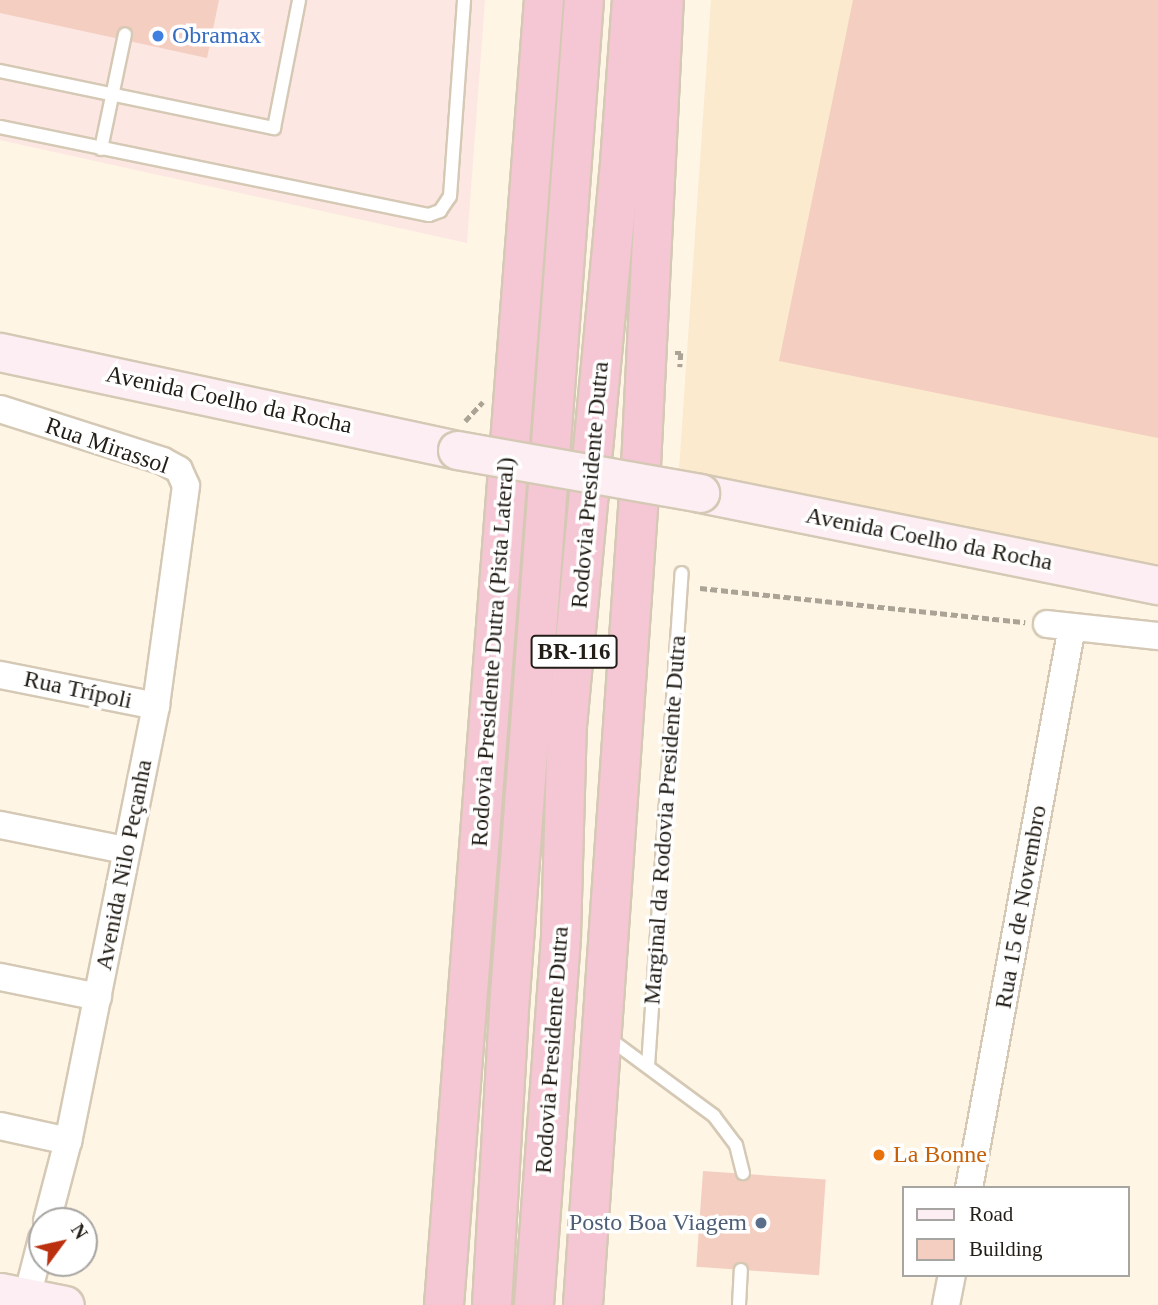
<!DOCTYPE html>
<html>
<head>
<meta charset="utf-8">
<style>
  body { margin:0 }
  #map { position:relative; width:1158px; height:1305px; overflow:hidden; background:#fef5e4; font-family:Georgia,serif }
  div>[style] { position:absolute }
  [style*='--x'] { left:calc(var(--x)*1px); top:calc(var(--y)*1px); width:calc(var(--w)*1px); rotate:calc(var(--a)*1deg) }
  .commercial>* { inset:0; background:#fce7e2 }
  .built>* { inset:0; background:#fbeace }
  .building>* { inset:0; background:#f4cec0; transform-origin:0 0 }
  .path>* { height:4.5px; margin-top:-2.25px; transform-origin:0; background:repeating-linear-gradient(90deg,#aaa396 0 7px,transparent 0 10.5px) }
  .roads { filter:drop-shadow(2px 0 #d5c9b5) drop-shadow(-2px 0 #d5c9b5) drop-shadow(0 2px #d5c9b5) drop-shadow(0 -2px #d5c9b5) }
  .lane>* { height:12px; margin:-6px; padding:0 6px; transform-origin:6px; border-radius:6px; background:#fff }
  .street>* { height:26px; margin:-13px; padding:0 13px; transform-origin:13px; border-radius:13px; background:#fff }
  .secondary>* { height:37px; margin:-18.5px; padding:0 18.5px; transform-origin:18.5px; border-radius:18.5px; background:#fceef2 }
  .highway>* { height:38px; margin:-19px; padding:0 19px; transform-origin:19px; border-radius:19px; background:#f5c6d3 }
  .bridges { filter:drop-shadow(2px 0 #d5c9b5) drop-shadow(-2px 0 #d5c9b5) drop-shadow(0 2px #d5c9b5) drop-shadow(0 -2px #d5c9b5) }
  .secondary-bridge>* { height:37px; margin:-18.5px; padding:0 18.5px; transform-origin:18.5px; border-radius:18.5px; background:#fceef2 }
  .dots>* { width:19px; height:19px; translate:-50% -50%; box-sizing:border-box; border:4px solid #fff; border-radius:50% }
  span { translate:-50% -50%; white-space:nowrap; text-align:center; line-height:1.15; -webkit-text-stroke:7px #fff; paint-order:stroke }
  .shield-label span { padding:2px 5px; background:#fff; border:2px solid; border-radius:5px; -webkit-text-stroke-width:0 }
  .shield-label { font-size:23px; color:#221d16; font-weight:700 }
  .shop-label { font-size:24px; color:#366cbe }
  .left { translate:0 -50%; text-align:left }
  .street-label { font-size:24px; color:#221d16 }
  .food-label { font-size:24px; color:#c56008 }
  .service-label { font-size:24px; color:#4e5e75 }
  .right { translate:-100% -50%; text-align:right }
  .legend { position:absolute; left:902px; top:1186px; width:228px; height:91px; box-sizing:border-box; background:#fff; border:2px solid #a7a5a2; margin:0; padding:9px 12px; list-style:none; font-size:21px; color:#221d16 }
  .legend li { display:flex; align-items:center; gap:14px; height:35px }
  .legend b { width:35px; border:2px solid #a7a5a2 }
  .north { position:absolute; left:28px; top:1207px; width:70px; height:70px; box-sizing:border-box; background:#fff; border:2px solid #a7a5a2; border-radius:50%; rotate:57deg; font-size:19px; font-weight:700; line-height:28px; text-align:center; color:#221d16 }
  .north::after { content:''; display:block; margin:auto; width:24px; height:32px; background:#bb310f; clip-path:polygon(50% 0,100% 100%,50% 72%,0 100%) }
</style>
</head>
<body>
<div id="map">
  <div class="commercial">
    <div style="clip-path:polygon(0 0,485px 0,467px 243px,0 140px)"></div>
  </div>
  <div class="built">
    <div style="clip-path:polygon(711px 0,1158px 0,1158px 565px,679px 470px)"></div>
  </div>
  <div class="building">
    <div style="clip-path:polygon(0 0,219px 0,207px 58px,0 13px)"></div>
    <div style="clip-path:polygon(853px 0,1158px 0,1158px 438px,779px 361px)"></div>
    <div style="left:703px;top:1171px;width:123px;height:96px;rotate:4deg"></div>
  </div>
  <div class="path">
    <div style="--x:675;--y:353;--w:6;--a:0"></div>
    <div style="--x:681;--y:353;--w:14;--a:94"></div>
    <div style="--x:465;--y:421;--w:26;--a:-47"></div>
    <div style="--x:700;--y:588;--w:327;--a:6"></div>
  </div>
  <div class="roads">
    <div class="lane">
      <div style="--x:0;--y:71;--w:280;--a:11.8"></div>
      <div style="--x:274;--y:128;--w:130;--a:-78.9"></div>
      <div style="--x:0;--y:127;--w:438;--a:11.6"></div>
      <div style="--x:429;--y:215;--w:12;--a:-20"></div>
      <div style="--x:440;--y:211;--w:18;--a:-56"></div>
      <div style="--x:450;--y:196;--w:196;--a:-85.9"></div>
      <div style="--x:101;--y:149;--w:117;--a:-78.2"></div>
      <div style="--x:607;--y:1037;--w:133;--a:36.4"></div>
      <div style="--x:714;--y:1116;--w:36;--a:53"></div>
      <div style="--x:736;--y:1145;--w:29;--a:76"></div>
      <div style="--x:648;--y:1066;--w:494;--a:-86.1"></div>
      <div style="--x:739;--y:1305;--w:35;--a:-87"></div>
    </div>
    <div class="street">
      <div style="--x:0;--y:409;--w:171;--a:17.7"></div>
      <div style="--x:163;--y:461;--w:18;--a:29"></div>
      <div style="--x:179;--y:470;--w:17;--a:66"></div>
      <div style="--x:186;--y:486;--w:222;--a:97.8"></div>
      <div style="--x:156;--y:706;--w:444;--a:101.4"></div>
      <div style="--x:68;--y:1141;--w:83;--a:104.7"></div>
      <div style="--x:1047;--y:624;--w:112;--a:6.2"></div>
      <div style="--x:0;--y:675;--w:159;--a:11.2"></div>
      <div style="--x:0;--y:825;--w:127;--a:11.3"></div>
      <div style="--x:0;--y:977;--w:100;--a:11.5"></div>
      <div style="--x:0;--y:1126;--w:70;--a:12.4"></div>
      <div style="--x:969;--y:1188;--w:570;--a:-79.6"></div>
      <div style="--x:25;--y:1305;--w:68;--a:-75.6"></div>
      <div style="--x:946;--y:1305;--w:31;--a:-79"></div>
    </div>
    <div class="secondary">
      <div style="--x:0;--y:352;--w:467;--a:12.1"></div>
      <div style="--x:700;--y:493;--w:467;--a:11.4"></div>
      <div style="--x:0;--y:1292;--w:66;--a:11.3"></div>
    </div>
    <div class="highway">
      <div style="--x:444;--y:1305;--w:1309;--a:-85.62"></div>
      <div style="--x:492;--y:1305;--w:311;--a:-86.7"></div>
      <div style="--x:510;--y:995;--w:998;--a:-85.75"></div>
      <div style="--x:534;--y:1305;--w:371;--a:-85.8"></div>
      <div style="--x:561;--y:935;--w:209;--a:-88.4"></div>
      <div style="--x:567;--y:726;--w:565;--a:-84.62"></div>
      <div style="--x:620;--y:163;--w:163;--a:-85.8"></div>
      <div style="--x:583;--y:1305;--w:841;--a:-86.05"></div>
      <div style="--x:641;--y:466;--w:467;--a:-87.2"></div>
    </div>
  </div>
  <div class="bridges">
    <div class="secondary-bridge">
      <div style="--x:457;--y:450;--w:247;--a:10"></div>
    </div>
  </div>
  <div class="dots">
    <div style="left:158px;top:36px;background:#3f7fe0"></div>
    <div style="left:879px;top:1155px;background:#e8710a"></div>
    <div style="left:761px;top:1223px;background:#5c6f8a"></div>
  </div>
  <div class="shield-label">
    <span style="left:574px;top:652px">BR-116</span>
  </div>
  <div class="shop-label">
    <span class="left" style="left:172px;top:36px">Obramax</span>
  </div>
  <div class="street-label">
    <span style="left:229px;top:400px;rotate:12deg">Avenida Coelho da Rocha</span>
    <span style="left:107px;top:446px;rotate:19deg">Rua Mirassol</span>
    <span style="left:590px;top:485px;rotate:-85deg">Rodovia Presidente Dutra</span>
    <span style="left:929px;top:539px;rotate:11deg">Avenida Coelho da Rocha</span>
    <span style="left:493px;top:652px;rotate:-86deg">Rodovia Presidente Dutra (Pista Lateral)</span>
    <span style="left:78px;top:690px;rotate:12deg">Rua Trípoli</span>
    <span style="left:665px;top:820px;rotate:-86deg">Marginal da Rodovia Presidente Dutra</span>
    <span style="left:124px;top:865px;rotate:-79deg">Avenida Nilo Peçanha</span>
    <span style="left:1021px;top:907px;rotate:-80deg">Rua 15 de Novembro</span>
    <span style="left:552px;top:1050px;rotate:-86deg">Rodovia Presidente Dutra</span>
  </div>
  <div class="food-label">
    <span class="left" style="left:893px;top:1155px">La Bonne</span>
  </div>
  <div class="service-label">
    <span class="right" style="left:747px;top:1223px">Posto Boa Viagem</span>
  </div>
  <ul class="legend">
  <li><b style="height:9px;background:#fceef2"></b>Road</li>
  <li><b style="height:19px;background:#f4cec0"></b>Building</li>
  </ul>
  <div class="north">N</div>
</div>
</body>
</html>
